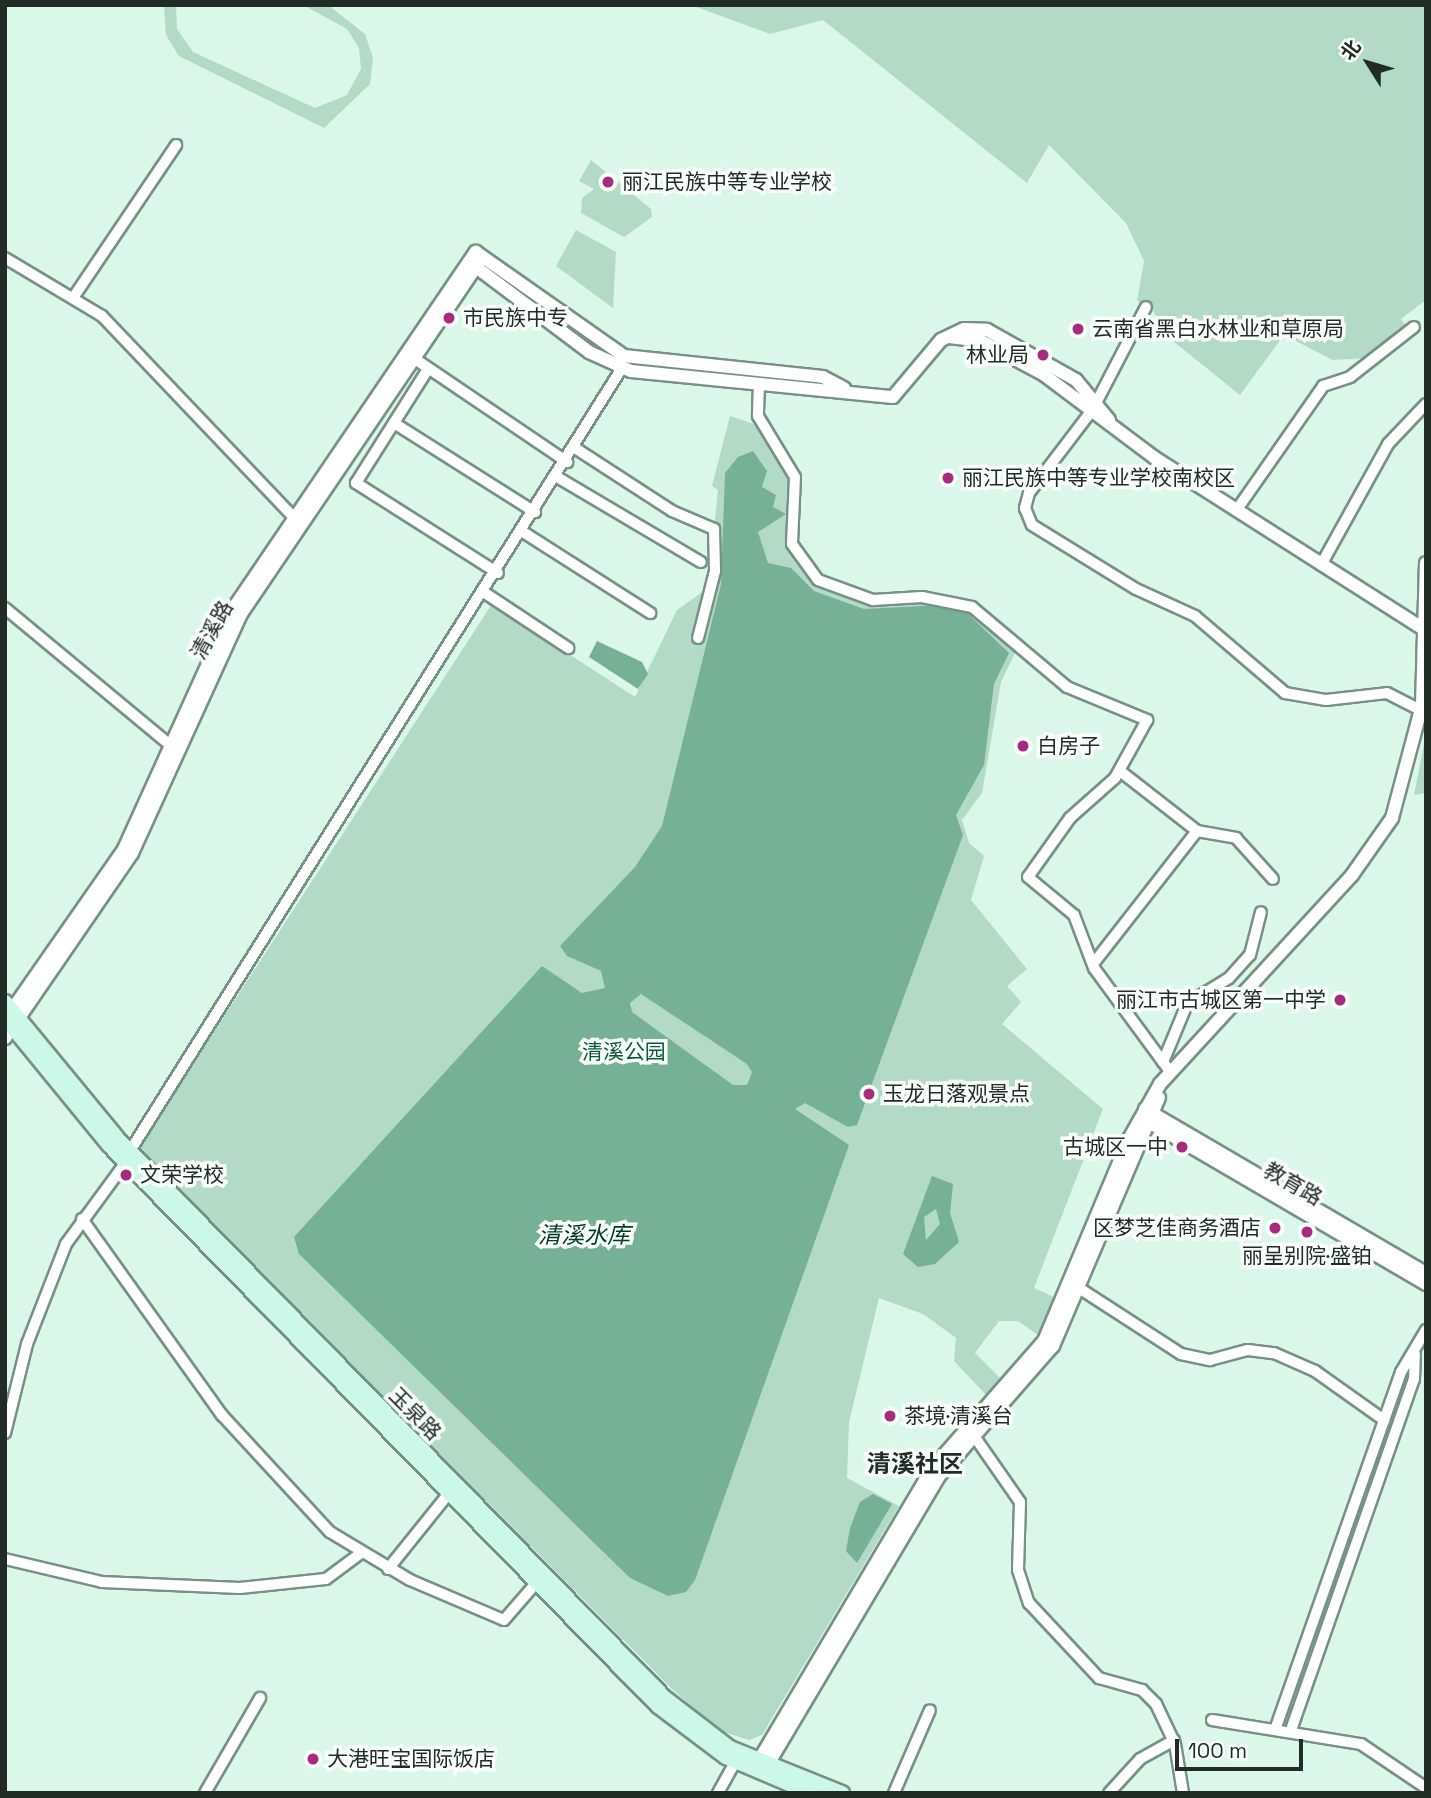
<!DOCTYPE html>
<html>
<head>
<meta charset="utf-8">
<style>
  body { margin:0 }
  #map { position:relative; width:1431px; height:1798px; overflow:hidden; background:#dbf7e9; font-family:"Space Grotesk","Noto Sans SC",sans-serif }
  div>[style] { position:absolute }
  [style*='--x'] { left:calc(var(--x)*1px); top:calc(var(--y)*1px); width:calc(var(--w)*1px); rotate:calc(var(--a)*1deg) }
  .green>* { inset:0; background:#b3d9c7 }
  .water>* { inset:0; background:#76b197 }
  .roads { filter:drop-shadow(2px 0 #789185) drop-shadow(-2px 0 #789185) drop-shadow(0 2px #789185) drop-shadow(0 -2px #789185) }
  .minor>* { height:10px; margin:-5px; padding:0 5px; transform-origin:5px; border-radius:5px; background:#fff }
  .tertiary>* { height:12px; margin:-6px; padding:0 6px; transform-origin:6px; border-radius:6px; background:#fff }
  .secondary>* { height:14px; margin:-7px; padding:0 7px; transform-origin:7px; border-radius:7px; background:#cbf8e8 }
  .dots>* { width:19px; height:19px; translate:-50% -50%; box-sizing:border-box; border:4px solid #f9fefb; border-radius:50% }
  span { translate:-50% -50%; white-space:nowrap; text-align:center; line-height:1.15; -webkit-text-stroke:7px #f9fefb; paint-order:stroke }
  .poi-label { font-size:21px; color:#222c27 }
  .left { translate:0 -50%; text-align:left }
  .right { translate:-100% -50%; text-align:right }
  .street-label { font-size:21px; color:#222c27 }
  .park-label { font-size:21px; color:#0b583f }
  .water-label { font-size:23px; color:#043927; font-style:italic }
  .quarter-label { font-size:24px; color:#222c27; font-weight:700 }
  .frame { position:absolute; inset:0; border:7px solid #222c27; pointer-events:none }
  .north { position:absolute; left:1333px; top:28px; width:70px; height:70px; -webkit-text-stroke:5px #f9fefb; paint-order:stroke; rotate:307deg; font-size:19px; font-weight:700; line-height:28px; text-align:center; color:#222c27 }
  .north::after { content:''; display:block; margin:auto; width:24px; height:32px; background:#222c27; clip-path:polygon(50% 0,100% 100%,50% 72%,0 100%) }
  .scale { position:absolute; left:1175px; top:1739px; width:128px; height:32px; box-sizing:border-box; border:4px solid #222c27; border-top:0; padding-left:9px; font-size:21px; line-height:24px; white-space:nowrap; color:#222c27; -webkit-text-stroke:5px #f9fefb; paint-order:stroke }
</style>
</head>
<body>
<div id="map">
  <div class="green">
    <div style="clip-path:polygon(164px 5px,176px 5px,177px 29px,193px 52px,315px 108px,347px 95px,361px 69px,359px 48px,347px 29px,303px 5px,328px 5px,365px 34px,373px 58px,370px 84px,324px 128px,179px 56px,166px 35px)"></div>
    <div style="clip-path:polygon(691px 5px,1426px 5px,1426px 300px,1401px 319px,1407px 327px,1366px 358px,1333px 360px,1284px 335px,1240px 395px,1163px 333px,1151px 305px,1137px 301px,1144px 261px,1126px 223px,1049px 145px,1027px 183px,823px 20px,770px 34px)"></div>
    <div style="clip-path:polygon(591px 160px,651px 209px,652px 217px,624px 237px,581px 213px,582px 198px,594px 189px,579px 181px)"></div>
    <div style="clip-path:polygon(576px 230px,616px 252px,613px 308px,556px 266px)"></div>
    <div style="clip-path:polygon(730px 416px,757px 425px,789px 474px,790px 551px,814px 582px,867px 602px,942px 603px,977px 613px,1016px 651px,1001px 682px,982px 793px,962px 820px,969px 843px,984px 856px,971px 900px,1027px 969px,1007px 986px,1021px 1002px,1002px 1024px,1103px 1109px,1034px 1288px,1056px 1298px,1038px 1335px,1018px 1321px,999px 1321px,975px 1353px,1003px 1381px,988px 1397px,954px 1361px,956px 1338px,923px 1314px,879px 1298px,849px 1422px,847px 1478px,899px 1506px,762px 1735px,749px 1740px,718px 1730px,671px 1688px,138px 1149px,492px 604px,635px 697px,677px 610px,708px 588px,718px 490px,712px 486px)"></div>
    <div style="clip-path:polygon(1426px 730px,1426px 793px,1414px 795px,1423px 749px)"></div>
  </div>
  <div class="water">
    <div style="clip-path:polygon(evenodd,753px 451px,767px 471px,762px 487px,776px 495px,773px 507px,786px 514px,758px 532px,768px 563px,791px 568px,814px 591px,864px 609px,941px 605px,965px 611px,1009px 653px,994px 684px,984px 765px,956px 815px,963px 835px,857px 1125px,848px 1127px,805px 1103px,795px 1109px,849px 1145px,695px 1580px,686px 1592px,668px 1596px,630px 1578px,299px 1254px,294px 1237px,542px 966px,582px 993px,605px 988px,601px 971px,567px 956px,560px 946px,635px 867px,662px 826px,721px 584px,725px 473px,738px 457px,753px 451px,641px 994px,747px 1064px,752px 1072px,747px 1085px,733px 1085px,632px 1012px,630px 1003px,641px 994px)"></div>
    <div style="clip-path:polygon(597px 641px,642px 662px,648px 674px,638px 689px,589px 657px)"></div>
    <div style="clip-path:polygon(evenodd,932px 1176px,953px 1184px,950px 1213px,959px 1242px,935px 1264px,918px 1267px,903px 1254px,932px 1176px,936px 1209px,940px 1224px,926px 1240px,924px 1217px,936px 1209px)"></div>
    <div style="clip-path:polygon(873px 1494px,892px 1504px,857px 1563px,846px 1551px,850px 1528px,860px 1502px)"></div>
  </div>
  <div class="roads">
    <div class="minor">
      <div style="--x:5;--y:258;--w:113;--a:30.9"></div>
      <div style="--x:102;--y:316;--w:280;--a:46.4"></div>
      <div style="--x:75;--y:295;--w:181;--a:-56"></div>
      <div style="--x:415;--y:359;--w:184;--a:34.1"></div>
      <div style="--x:428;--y:369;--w:135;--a:122.3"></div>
      <div style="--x:356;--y:483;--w:168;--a:32.4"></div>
      <div style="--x:759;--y:384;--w:32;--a:92"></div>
      <div style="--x:758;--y:416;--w:71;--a:58.8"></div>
      <div style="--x:795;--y:477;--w:67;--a:92.6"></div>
      <div style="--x:792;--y:544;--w:44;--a:54.2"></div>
      <div style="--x:818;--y:580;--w:59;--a:20"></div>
      <div style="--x:873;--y:600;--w:49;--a:-3.5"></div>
      <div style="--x:922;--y:597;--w:51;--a:11.3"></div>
      <div style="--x:972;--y:607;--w:124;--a:40.1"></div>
      <div style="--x:1067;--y:687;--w:87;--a:22.4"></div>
      <div style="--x:1147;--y:720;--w:66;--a:118.9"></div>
      <div style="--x:1115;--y:778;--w:60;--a:138.4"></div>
      <div style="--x:1070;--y:818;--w:72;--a:125.4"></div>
      <div style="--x:1028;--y:877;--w:60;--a:39.6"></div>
      <div style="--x:1074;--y:915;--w:57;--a:69.3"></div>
      <div style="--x:1094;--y:968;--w:127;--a:53.7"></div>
      <div style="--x:1096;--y:403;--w:108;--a:-62.5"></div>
      <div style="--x:1093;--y:409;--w:106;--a:127.3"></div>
      <div style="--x:1029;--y:493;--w:16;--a:105"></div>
      <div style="--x:1025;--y:508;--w:18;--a:68"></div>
      <div style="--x:1032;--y:525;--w:122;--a:31.6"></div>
      <div style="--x:1136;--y:589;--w:65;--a:24.6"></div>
      <div style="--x:1195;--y:616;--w:118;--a:40.5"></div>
      <div style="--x:1285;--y:693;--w:42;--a:9.7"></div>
      <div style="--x:1326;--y:700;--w:61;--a:-6.5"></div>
      <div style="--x:1387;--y:693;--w:38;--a:27"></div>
      <div style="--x:394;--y:423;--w:167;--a:32.3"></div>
      <div style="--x:575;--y:448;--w:116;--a:33"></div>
      <div style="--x:672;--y:511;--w:46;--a:23.2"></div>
      <div style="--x:714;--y:529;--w:42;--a:88.6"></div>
      <div style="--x:715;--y:571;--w:69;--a:104.2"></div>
      <div style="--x:557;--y:477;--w:167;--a:30.6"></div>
      <div style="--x:1238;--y:508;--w:149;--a:-55.1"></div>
      <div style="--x:1323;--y:386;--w:28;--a:-18"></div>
      <div style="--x:1350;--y:377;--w:81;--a:-38"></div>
      <div style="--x:523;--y:532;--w:151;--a:32.5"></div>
      <div style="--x:1321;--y:565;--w:138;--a:-61"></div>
      <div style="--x:1388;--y:444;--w:55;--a:-46.5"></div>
      <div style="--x:485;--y:593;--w:100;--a:33.5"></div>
      <div style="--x:5;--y:608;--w:216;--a:39.7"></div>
      <div style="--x:1120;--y:771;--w:98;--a:37.9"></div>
      <div style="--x:1197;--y:831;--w:40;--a:10"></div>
      <div style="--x:1236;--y:838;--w:55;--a:47.9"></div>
      <div style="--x:1093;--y:964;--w:169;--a:-52"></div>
      <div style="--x:1163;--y:1062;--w:63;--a:-67.5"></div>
      <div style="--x:1187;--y:1004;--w:49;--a:-31.8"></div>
      <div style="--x:1229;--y:978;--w:31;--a:-48"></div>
      <div style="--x:1250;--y:955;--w:44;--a:-75.7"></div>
      <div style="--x:130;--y:1151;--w:925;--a:-57.86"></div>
      <div style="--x:82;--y:1219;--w:241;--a:54.5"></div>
      <div style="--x:222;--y:1415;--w:159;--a:47.3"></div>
      <div style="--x:330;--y:1532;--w:93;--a:31"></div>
      <div style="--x:410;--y:1580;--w:102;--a:23.1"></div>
      <div style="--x:504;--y:1620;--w:50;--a:-49"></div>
      <div style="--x:1079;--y:1288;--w:121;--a:32.9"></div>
      <div style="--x:1181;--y:1354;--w:30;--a:12"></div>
      <div style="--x:1210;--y:1360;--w:39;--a:-15"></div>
      <div style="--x:1248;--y:1350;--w:26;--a:7"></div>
      <div style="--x:1274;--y:1353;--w:45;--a:23.7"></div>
      <div style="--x:1315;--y:1371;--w:85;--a:35.4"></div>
      <div style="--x:5;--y:1433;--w:92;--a:-76.1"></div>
      <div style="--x:27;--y:1344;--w:107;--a:-68.7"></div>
      <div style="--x:66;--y:1244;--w:102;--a:-53.8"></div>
      <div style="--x:972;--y:1433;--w:84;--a:55.2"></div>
      <div style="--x:1020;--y:1502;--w:68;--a:91.7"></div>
      <div style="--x:1018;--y:1570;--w:35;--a:72"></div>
      <div style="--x:1029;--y:1603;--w:103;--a:47"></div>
      <div style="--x:1099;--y:1678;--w:45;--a:15.6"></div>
      <div style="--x:1142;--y:1690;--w:20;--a:45"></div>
      <div style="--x:1156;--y:1704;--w:44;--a:64.6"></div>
      <div style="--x:1175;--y:1744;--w:50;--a:80.7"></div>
      <div style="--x:5;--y:1559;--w:100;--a:13.3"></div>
      <div style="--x:102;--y:1582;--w:138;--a:2.5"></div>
      <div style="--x:240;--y:1588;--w:86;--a:-6"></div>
      <div style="--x:326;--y:1579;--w:44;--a:-36.6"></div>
      <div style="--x:388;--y:1569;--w:97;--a:-51.2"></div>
      <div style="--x:1212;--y:1720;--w:151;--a:9.2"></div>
      <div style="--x:1361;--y:1744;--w:78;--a:34.1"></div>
      <div style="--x:1276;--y:1727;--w:376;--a:-70.6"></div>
      <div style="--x:1401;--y:1372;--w:49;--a:-59.2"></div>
      <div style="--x:1291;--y:1730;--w:372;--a:-70.7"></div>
      <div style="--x:1414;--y:1379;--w:25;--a:-88"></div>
      <div style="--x:205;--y:1793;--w:110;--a:-59.9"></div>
      <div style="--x:718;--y:1793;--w:35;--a:-61"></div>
      <div style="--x:894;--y:1793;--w:90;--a:-66.6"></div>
      <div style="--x:1109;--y:1793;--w:46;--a:-47.6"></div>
      <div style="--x:1140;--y:1759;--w:39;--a:-29"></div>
    </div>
    <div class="tertiary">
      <div style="--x:472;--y:264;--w:146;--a:36.9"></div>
      <div style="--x:589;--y:352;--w:46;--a:24.3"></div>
      <div style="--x:631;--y:371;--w:263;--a:5.7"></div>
      <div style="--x:893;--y:397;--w:75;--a:-49.9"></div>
      <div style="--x:941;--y:340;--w:25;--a:-26"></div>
      <div style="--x:964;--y:329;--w:23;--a:2"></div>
      <div style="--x:987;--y:330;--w:102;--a:29.3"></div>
      <div style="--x:1076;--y:380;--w:52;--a:50.5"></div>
      <div style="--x:949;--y:337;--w:32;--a:7"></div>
      <div style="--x:981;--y:341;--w:70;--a:28"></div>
      <div style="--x:1043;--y:374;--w:140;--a:36.9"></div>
      <div style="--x:1155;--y:458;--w:320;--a:32.5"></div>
      <div style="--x:7;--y:1017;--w:205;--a:-55.1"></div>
      <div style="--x:124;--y:849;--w:264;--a:-65.6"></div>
      <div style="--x:233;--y:609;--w:432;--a:-55.8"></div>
      <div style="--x:476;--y:252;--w:181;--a:35.1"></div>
      <div style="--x:624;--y:356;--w:200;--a:6"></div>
      <div style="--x:823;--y:377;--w:24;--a:28"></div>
      <div style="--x:5;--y:1038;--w:224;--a:-55.5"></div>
      <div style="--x:132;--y:853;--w:263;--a:-65.5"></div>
      <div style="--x:241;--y:614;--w:431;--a:-55.9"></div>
      <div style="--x:1145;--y:1109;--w:325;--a:30.3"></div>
      <div style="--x:1142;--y:1118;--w:329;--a:30.3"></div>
      <div style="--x:755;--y:1767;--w:345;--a:-59.3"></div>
      <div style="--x:931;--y:1470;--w:171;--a:-48.8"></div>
      <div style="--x:1044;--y:1341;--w:219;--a:-67.2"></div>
      <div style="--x:1129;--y:1139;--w:63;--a:-60.6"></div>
      <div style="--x:1160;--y:1084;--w:284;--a:-47.4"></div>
      <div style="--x:1352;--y:875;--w:70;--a:-54.9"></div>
      <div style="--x:1392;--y:818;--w:117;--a:-75.1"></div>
      <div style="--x:1422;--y:705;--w:142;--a:-88.4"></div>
      <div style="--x:764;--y:1771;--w:343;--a:-59.3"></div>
      <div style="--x:939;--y:1476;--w:173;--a:-48.8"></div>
      <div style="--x:1053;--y:1346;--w:270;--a:-66.9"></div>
    </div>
    <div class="secondary">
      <div style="--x:5;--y:1002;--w:176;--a:50.5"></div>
      <div style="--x:117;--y:1138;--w:784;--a:45.62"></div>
      <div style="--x:665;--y:1698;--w:82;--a:37.6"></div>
      <div style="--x:730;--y:1748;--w:121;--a:21.9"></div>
      <div style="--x:5;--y:1018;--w:164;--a:50.7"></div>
      <div style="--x:109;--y:1145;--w:785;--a:45.62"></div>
      <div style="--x:658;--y:1706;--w:85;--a:36.9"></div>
      <div style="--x:726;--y:1757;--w:92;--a:23"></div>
    </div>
  </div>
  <div class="dots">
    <div style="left:608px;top:182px;background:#a82c7e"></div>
    <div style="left:449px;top:318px;background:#a82c7e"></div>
    <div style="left:1078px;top:329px;background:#a82c7e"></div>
    <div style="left:1043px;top:355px;background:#a82c7e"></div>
    <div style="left:948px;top:478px;background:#a82c7e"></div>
    <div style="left:1023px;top:746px;background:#a82c7e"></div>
    <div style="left:1340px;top:1000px;background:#a82c7e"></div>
    <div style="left:869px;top:1094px;background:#a82c7e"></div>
    <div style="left:1182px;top:1147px;background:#a82c7e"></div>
    <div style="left:126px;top:1175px;background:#a82c7e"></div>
    <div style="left:1275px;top:1228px;background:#a82c7e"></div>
    <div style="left:1307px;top:1232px;background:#a82c7e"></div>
    <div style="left:890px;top:1416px;background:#a82c7e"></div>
    <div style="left:313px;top:1759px;background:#a82c7e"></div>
  </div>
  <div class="poi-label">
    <span class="left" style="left:622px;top:182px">丽江民族中等专业学校</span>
    <span class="left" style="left:463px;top:318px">市民族中专</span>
    <span class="left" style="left:1092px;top:329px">云南省黑白水林业和草原局</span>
    <span class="right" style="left:1029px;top:355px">林业局</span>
    <span class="left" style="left:962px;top:478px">丽江民族中等专业学校南校区</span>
    <span class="left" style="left:1037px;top:746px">白房子</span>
    <span class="right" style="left:1326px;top:1000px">丽江市古城区第一中学</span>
    <span class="left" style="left:883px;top:1094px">玉龙日落观景点</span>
    <span class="right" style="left:1168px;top:1147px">古城区一中</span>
    <span class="left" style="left:140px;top:1175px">文荣学校</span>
    <span class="right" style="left:1261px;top:1228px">区梦芝佳商务酒店</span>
    <span style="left:1307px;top:1256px">丽呈别院·盛铂</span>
    <span class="left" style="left:904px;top:1416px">茶境·清溪台</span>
    <span class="left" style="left:327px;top:1759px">大港旺宝国际饭店</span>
  </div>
  <div class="street-label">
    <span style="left:212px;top:630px;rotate:-61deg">清溪路</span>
    <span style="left:1293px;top:1184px;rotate:30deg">教育路</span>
    <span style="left:415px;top:1414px;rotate:45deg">玉泉路</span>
  </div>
  <div class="park-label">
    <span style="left:624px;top:1052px">清溪公园</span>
  </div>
  <div class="water-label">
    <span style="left:584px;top:1235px">清溪水库</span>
  </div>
  <div class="quarter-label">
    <span style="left:915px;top:1464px">清溪社区</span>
  </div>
  <div class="frame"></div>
  <div class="north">北</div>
  <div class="scale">100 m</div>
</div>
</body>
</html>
